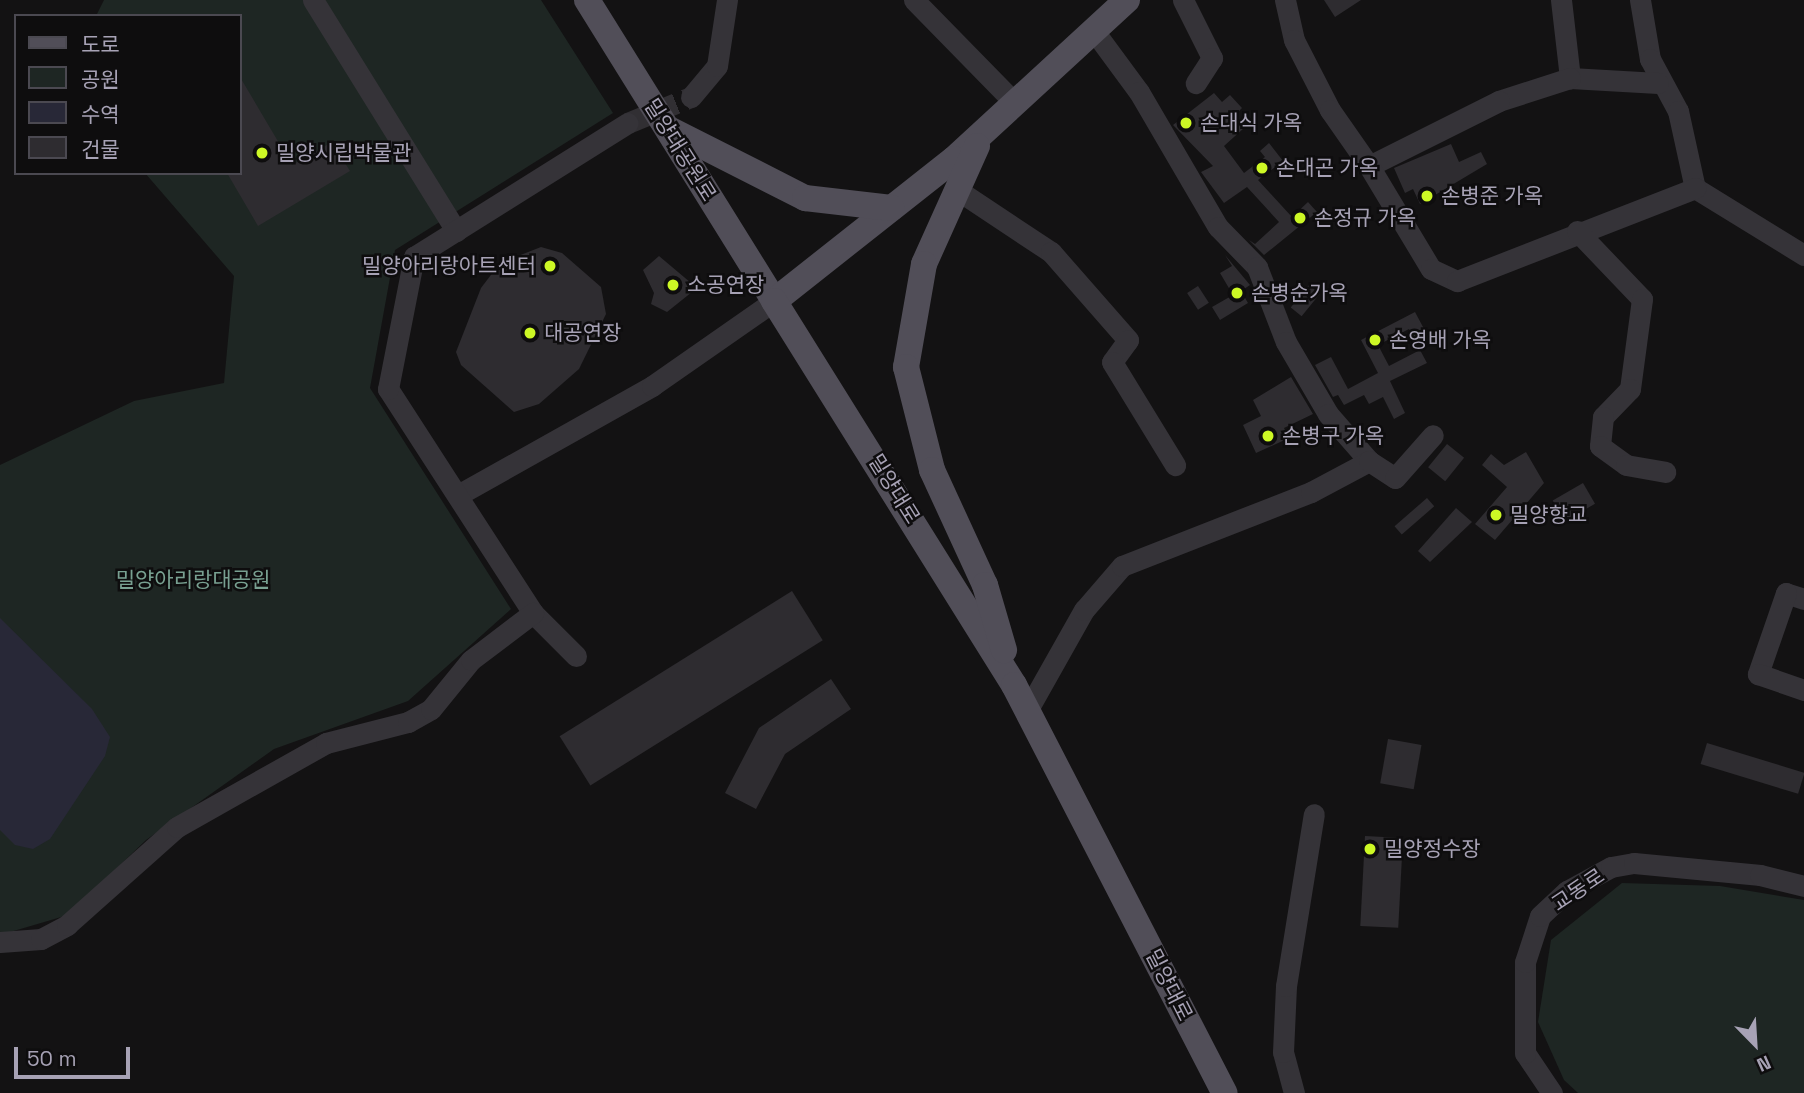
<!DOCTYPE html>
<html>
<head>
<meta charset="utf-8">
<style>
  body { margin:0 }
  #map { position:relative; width:1804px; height:1093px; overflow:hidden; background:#131213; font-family:"Space Grotesk","Noto Sans KR",sans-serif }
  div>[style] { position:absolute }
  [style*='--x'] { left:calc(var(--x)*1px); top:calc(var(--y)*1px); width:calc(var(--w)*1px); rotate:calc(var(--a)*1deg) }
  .green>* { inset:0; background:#1e2623 }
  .water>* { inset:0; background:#282837 }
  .building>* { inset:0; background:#2e2c30; transform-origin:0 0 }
  .minor-tunnel>* { height:21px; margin-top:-10.5px; transform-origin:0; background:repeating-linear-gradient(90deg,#312f33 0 21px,transparent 0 31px) }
  .minor>* { height:21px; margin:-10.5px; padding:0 10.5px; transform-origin:10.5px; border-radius:10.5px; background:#353338 }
  .major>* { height:26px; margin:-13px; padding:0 13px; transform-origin:13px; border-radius:13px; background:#514e58 }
  .dots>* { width:19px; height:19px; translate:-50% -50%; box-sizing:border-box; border:4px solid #0e0d0e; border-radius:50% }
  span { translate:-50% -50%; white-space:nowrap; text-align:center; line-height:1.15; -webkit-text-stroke:5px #0e0d0e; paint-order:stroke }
  .poi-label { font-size:21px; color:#a7a2b5 }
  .left { translate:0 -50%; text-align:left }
  .right { translate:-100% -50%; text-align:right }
  .street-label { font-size:21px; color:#a7a2b5 }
  .park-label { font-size:21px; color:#78a091 }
  .legend { position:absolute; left:14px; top:14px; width:228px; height:161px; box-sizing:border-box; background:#0e0d0e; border:2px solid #4b4951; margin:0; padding:9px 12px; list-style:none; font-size:21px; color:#a7a2b5 }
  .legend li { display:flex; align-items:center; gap:14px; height:35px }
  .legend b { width:35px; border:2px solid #4b4951 }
  .north { position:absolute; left:1720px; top:1009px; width:70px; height:70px; -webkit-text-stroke:5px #0e0d0e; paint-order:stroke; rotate:156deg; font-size:19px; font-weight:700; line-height:28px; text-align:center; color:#a7a2b5 }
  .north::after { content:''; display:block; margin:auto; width:24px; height:32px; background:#a7a2b5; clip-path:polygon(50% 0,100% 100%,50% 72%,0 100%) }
  .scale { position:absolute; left:14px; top:1047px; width:116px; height:32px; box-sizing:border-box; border:4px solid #a7a2b5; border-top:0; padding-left:9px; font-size:21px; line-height:24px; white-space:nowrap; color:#a7a2b5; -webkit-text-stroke:5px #0e0d0e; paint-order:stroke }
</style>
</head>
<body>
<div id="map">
  <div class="green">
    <div style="clip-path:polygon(104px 0,541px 0,613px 113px,395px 250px,370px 388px,511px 609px,408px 701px,274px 749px,146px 840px,68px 915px,0 935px,0 465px,134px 401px,224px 383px,234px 276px,145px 173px,240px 173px,240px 16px,96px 16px)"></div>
    <div style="clip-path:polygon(1622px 883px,1720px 886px,1804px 900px,1804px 1093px,1578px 1093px,1564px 1080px,1538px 1022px,1551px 940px)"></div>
  </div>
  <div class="water">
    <div style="clip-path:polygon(0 618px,92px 709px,110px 737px,105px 756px,50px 839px,33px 849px,15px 845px,0 830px)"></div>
  </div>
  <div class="building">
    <div style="clip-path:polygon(1324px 0,1361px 0,1335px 17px)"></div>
    <div style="clip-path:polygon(240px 77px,292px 165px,332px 142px,350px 171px,258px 226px,227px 173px,240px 173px)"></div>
    <div style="clip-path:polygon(1214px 93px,1222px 102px,1230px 95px,1242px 108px,1234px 116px,1244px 128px,1224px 146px,1244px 173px,1265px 157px,1260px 151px,1269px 143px,1283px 161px,1258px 180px,1292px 217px,1308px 202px,1317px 212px,1264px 255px,1249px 240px,1255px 244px,1279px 222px,1247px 187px,1224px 203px,1201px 172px,1213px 166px,1173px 125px)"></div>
    <div style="clip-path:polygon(1451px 144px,1459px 162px,1481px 152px,1487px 164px,1420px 204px,1413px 189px,1405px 193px,1394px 168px)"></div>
    <div style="clip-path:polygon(541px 247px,562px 253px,601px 287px,606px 314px,579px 369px,539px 404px,514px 412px,461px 365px,456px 352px,481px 288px,500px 263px)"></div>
    <div style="clip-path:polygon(1225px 255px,1250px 285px,1241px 291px,1248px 303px,1220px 320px,1212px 307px,1233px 295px,1220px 273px,1232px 266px)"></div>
    <div style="clip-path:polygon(659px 256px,697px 288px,667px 312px,651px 304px,654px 293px,643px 270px)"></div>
    <div style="left:1309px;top:285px;width:14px;height:29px;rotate:39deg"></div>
    <div style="left:1198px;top:286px;width:20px;height:13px;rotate:57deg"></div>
    <div style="clip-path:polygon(1415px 312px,1430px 340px,1417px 346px,1409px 329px,1378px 345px,1389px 366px,1420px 350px,1427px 363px,1390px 381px,1405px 413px,1394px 419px,1383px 397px,1369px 404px,1364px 395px,1344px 405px,1338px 395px,1333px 397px,1315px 365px,1331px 357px,1348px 389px,1378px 373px,1361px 340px)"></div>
    <div style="clip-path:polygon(1291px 377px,1313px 414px,1284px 428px,1289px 438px,1256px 453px,1243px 425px,1261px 416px,1253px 400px)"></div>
    <div style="left:1447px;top:444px;width:22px;height:30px;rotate:39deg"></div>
    <div style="clip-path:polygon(1526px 452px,1544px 483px,1495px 540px,1475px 524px,1507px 487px,1482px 465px,1491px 454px,1504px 465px)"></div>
    <div style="left:1583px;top:483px;width:24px;height:35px;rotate:60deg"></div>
    <div style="left:1427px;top:498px;width:11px;height:43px;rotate:49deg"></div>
    <div style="clip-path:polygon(1456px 508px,1472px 522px,1430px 562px,1418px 551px)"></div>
    <div style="left:792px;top:591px;width:58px;height:274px;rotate:58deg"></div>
    <div style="clip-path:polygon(831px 679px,851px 709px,785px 754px,756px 809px,725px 793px,759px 728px)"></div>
    <div style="left:1388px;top:739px;width:34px;height:45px;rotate:10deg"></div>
    <div style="left:1707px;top:743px;width:102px;height:22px;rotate:17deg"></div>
    <div style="left:1365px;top:836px;width:38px;height:90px;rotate:3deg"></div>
  </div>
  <div class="minor-tunnel">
    <div style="--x:628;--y:123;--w:68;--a:-22.4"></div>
  </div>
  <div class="minor">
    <div style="--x:313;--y:0;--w:272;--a:58.2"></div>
    <div style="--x:914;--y:0;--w:144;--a:45.6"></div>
    <div style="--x:1183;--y:0;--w:65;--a:63.4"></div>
    <div style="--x:1212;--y:58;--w:30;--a:123"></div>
    <div style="--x:1285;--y:0;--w:41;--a:77.3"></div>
    <div style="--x:1294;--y:40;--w:79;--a:62.8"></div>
    <div style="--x:1330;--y:110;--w:68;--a:55.1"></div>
    <div style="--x:1561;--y:0;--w:79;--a:83.4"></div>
    <div style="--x:1640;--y:0;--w:60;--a:80.4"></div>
    <div style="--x:1650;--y:59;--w:59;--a:61.7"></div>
    <div style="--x:1678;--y:111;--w:79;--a:77.6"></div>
    <div style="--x:1695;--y:188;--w:128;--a:31.6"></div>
    <div style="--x:1094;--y:31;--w:76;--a:53.6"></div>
    <div style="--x:1139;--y:92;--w:156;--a:59.7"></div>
    <div style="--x:1218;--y:227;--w:56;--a:45.7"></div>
    <div style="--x:1257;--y:267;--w:80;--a:68.9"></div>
    <div style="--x:1286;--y:342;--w:83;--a:59.7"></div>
    <div style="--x:1328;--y:414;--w:62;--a:48.9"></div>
    <div style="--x:1658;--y:83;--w:88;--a:-176.7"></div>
    <div style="--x:1570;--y:78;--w:75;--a:162.1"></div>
    <div style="--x:1499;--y:101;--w:145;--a:153.4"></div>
    <div style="--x:1369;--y:166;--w:120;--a:59"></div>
    <div style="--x:1431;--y:269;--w:29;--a:25"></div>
    <div style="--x:1457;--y:281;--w:256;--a:-21.3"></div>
    <div style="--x:691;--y:97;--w:40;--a:-50"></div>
    <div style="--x:717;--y:66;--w:67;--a:-81.4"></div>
    <div style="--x:956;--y:189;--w:114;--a:33.6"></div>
    <div style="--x:1051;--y:252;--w:117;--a:48.8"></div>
    <div style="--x:1128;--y:340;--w:27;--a:126"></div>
    <div style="--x:1112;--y:362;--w:121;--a:58.5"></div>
    <div style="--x:1577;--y:231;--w:94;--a:46.3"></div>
    <div style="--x:1642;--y:299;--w:91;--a:97.6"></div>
    <div style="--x:1630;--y:389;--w:39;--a:134"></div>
    <div style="--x:1603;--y:417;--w:29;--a:96"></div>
    <div style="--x:1600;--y:446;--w:32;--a:36"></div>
    <div style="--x:1626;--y:465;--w:40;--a:10"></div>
    <div style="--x:458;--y:495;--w:223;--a:-29.3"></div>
    <div style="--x:652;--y:386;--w:149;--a:-34.9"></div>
    <div style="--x:1804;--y:599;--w:19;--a:-162"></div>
    <div style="--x:1786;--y:593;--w:86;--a:109.1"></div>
    <div style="--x:1758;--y:674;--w:49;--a:19.2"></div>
    <div style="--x:576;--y:656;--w:61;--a:-135"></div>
    <div style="--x:533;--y:613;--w:267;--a:-122.9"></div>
    <div style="--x:388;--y:389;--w:135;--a:-78.9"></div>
    <div style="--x:414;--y:257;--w:252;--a:-32.1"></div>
    <div style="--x:1027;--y:711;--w:116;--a:-60.6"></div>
    <div style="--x:1084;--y:610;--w:58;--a:-49.2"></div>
    <div style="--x:1122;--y:566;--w:203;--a:-21.4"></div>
    <div style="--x:1311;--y:492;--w:66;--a:-28.1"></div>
    <div style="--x:1369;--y:461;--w:31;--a:33"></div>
    <div style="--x:1395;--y:478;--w:57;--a:-48.5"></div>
    <div style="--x:0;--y:942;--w:41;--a:-4.2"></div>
    <div style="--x:41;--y:939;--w:30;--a:-28"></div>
    <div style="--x:67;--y:925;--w:147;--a:-41.7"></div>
    <div style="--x:177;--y:827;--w:171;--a:-29.4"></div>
    <div style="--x:326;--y:743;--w:85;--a:-14.4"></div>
    <div style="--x:408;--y:722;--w:26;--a:-29"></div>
    <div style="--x:431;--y:709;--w:63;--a:-50.8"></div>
    <div style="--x:471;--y:660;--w:78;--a:-37.2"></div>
    <div style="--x:1294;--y:1093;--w:42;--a:-105"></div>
    <div style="--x:1283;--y:1052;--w:66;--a:-87.4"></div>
    <div style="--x:1286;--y:986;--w:174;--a:-80.8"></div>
    <div style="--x:1552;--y:1093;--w:48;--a:-124"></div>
    <div style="--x:1525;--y:1053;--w:91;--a:-90"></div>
    <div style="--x:1525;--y:962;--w:48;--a:-71.9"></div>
    <div style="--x:1540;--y:916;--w:37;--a:-43"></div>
    <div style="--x:1567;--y:891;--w:50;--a:-28.6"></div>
    <div style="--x:1611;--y:867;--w:23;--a:-10"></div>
    <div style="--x:1634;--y:863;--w:127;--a:5.4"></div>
    <div style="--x:1760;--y:875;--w:45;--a:14"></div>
  </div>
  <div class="major">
    <div style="--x:587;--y:0;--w:354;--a:58.1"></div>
    <div style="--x:1127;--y:0;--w:235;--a:137.4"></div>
    <div style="--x:954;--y:159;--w:229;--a:141.7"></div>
    <div style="--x:774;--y:301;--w:453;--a:58"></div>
    <div style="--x:1014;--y:685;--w:459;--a:62.7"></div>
    <div style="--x:669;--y:129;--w:153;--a:26.9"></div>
    <div style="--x:805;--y:198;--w:87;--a:6.6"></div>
    <div style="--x:977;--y:146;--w:129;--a:114.2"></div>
    <div style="--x:924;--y:264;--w:105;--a:99.9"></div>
    <div style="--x:906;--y:367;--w:106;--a:75.8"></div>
    <div style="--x:932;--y:470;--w:127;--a:65.3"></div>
    <div style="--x:985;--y:585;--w:68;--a:73.7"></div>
  </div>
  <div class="dots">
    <div style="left:1186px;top:123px;background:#cdf825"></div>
    <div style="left:262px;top:153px;background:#cdf825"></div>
    <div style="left:1262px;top:168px;background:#cdf825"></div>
    <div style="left:1427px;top:196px;background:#cdf825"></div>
    <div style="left:1300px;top:218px;background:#cdf825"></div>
    <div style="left:550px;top:266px;background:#cdf825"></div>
    <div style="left:673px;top:285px;background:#cdf825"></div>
    <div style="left:1237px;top:293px;background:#cdf825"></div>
    <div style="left:530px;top:333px;background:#cdf825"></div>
    <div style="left:1375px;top:340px;background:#cdf825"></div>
    <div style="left:1268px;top:436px;background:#cdf825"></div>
    <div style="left:1496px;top:515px;background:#cdf825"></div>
    <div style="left:1370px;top:849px;background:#cdf825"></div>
  </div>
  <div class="poi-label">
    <span class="left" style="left:1200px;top:123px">손대식 가옥</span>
    <span class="left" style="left:276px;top:153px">밀양시립박물관</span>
    <span class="left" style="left:1276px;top:168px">손대곤 가옥</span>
    <span class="left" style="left:1441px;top:196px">손병준 가옥</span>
    <span class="left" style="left:1314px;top:218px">손정규 가옥</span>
    <span class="right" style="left:536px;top:266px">밀양아리랑아트센터</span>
    <span class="left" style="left:687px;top:285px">소공연장</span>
    <span class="left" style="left:1251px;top:293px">손병순가옥</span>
    <span class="left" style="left:544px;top:333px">대공연장</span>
    <span class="left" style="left:1389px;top:340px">손영배 가옥</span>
    <span class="left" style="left:1282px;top:436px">손병구 가옥</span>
    <span class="left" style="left:1510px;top:515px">밀양향교</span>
    <span class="left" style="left:1384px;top:849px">밀양정수장</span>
  </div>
  <div class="street-label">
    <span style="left:680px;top:150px;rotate:58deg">밀양대공원로</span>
    <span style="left:894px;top:489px;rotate:58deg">밀양대로</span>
    <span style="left:1578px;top:890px;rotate:-34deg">교동로</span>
    <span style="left:1169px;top:985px;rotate:63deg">밀양대로</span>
  </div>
  <div class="park-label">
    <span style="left:193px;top:580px">밀양아리랑대공원</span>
  </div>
  <ul class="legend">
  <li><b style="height:9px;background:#514e58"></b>도로</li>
  <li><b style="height:19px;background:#1e2623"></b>공원</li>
  <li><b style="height:19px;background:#282837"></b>수역</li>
  <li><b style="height:19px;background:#2e2c30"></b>건물</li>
  </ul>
  <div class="north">N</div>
  <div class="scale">50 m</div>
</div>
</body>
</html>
